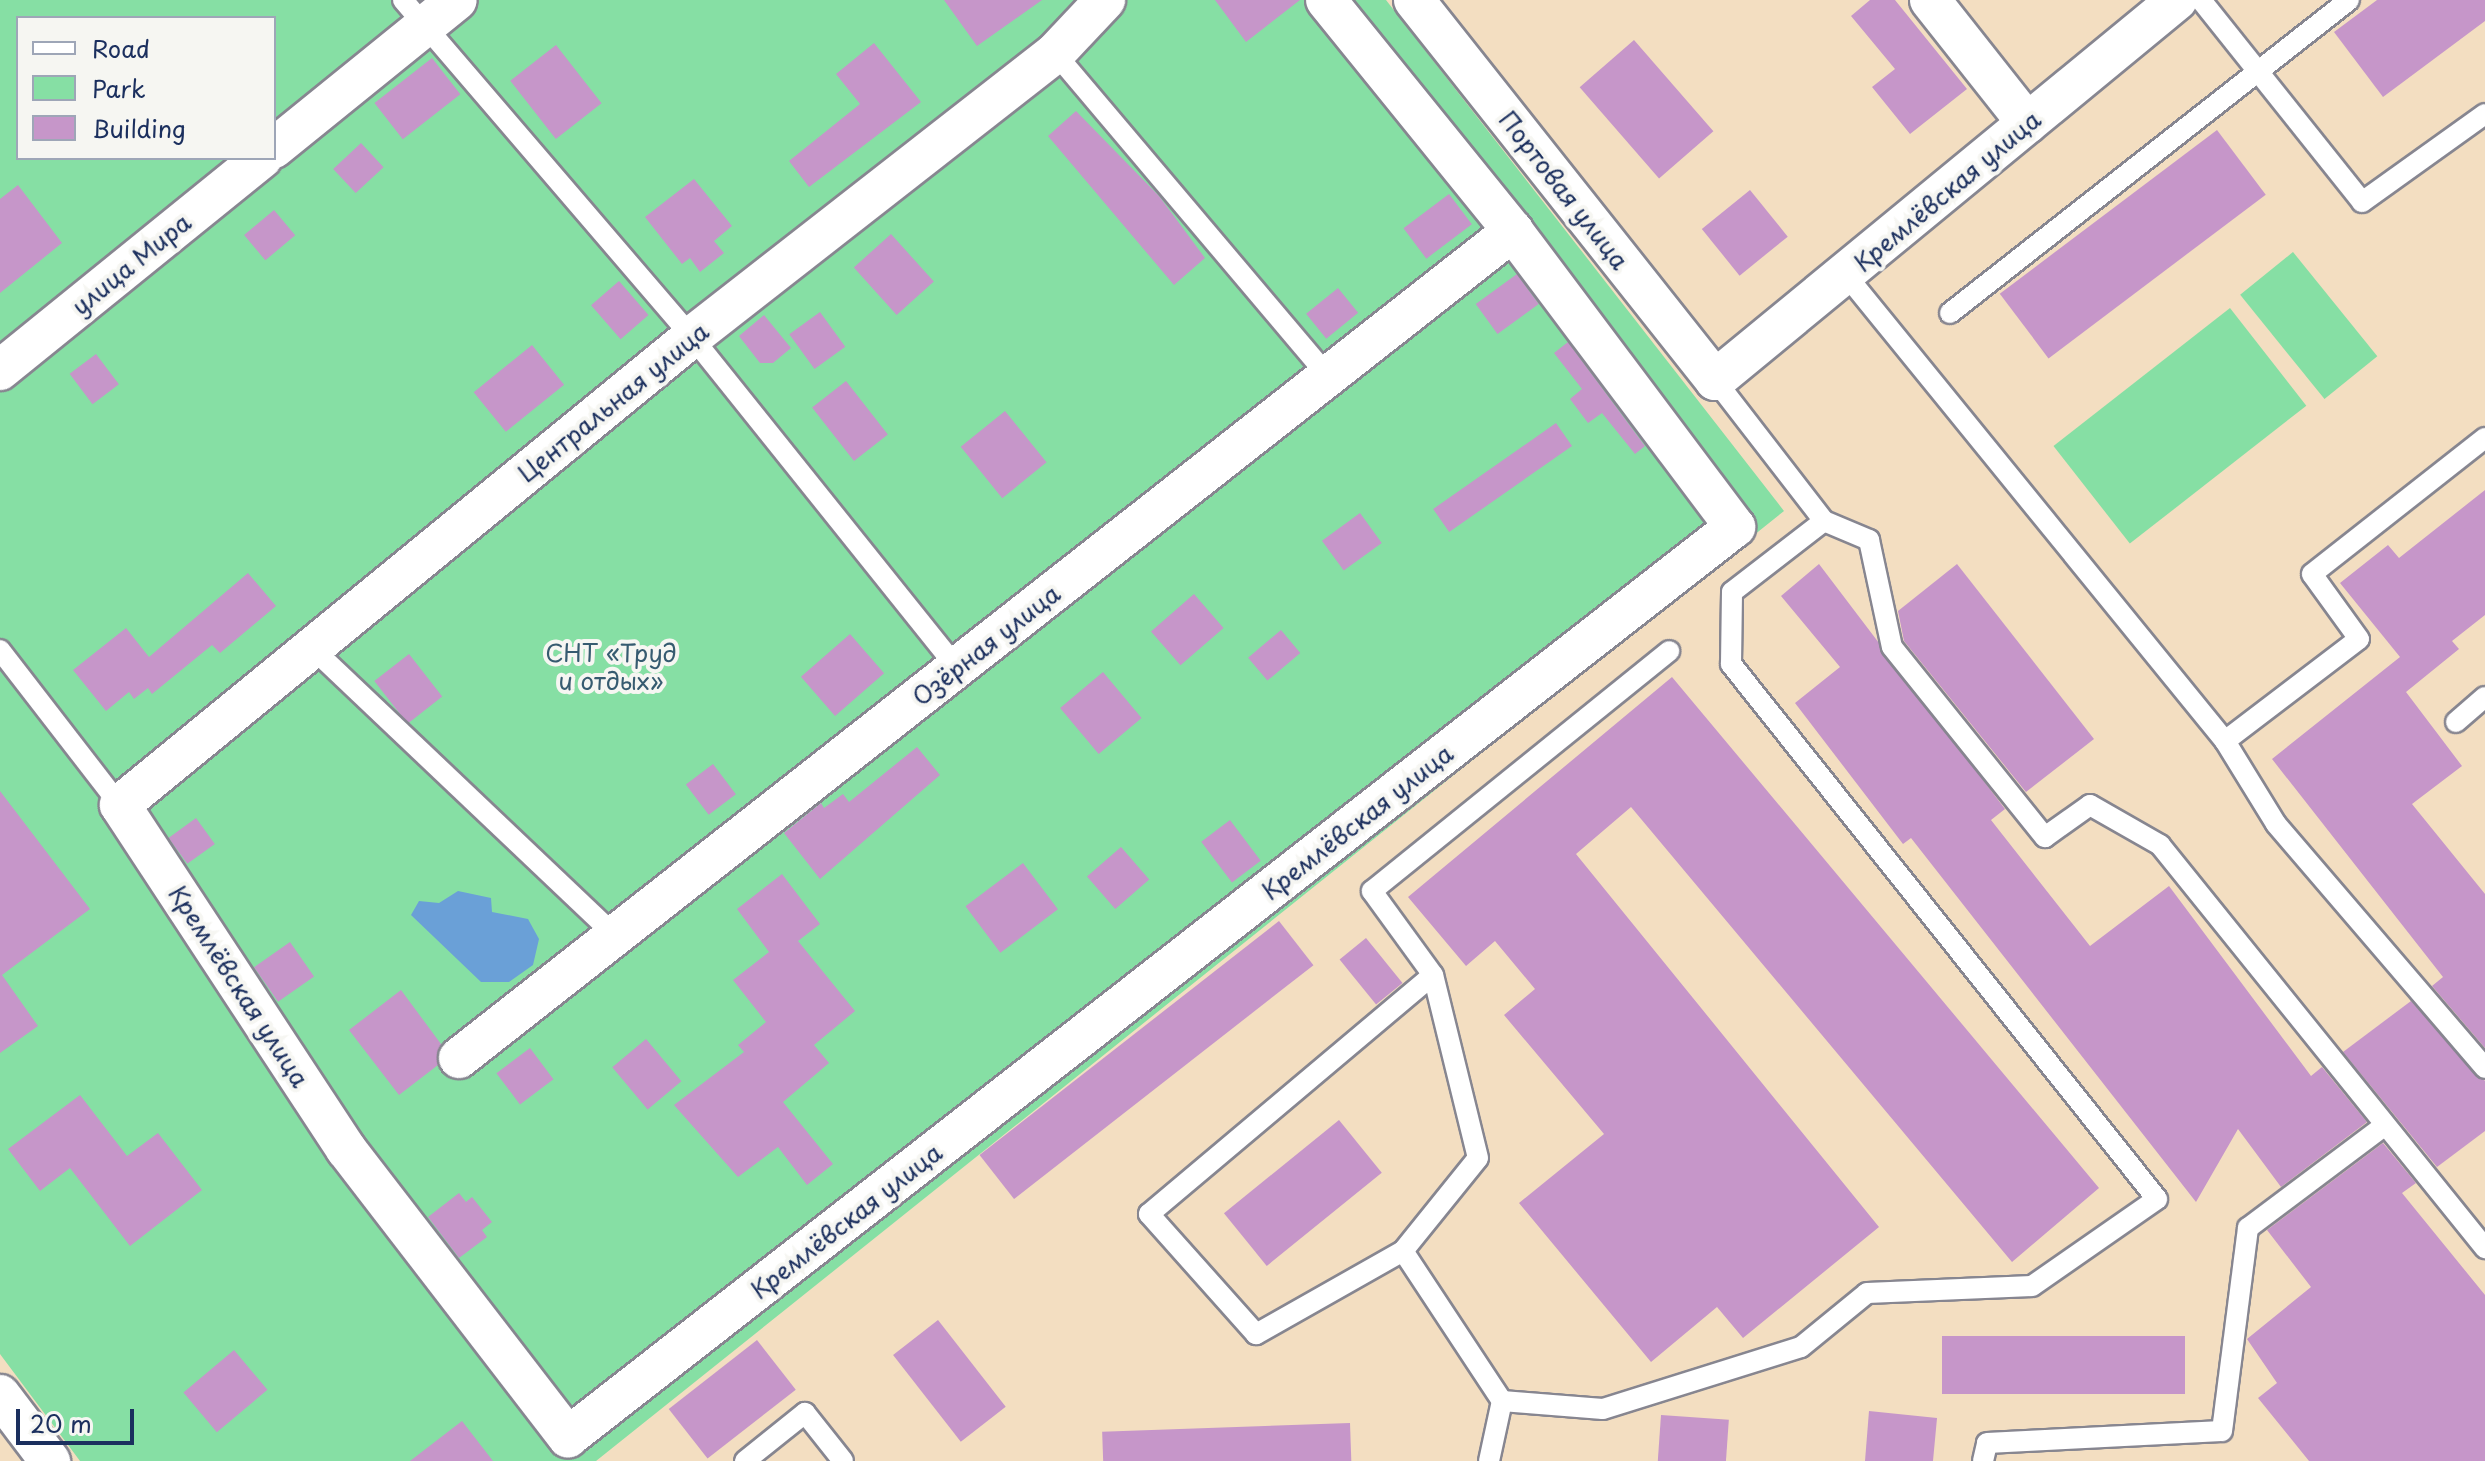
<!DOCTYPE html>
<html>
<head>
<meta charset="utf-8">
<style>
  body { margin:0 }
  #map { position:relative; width:2485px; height:1461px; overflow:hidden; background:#f3dec1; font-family:"Playpen Sans",sans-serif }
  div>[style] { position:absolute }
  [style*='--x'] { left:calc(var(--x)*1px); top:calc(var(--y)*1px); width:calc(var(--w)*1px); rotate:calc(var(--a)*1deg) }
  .green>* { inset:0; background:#86dfa4; transform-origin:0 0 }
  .water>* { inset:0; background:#6aa0d7 }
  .building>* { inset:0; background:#c696c9; transform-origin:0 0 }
  .roads { filter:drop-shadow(2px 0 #878690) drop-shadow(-2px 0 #878690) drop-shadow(0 2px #878690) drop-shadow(0 -2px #878690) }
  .service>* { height:20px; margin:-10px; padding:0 10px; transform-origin:10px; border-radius:10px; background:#fff }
  .minor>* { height:40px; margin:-20px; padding:0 20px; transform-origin:20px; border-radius:20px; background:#fff }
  span { translate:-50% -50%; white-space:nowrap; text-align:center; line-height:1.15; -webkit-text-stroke:8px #f6f6f2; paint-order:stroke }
  .street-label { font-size:24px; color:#1b2f5e }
  .park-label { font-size:24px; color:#365b70 }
  .legend { position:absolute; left:16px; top:16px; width:260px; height:144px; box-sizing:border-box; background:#f6f6f2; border:2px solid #9ea6b7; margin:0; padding:10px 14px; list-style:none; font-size:24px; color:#1b2f5e }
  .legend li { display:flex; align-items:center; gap:16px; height:40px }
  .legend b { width:40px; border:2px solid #9ea6b7 }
  .scale { position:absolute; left:16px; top:1409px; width:118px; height:36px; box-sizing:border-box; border:4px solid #1b2f5e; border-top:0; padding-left:10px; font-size:24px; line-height:28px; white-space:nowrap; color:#1b2f5e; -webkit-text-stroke:6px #f6f6f2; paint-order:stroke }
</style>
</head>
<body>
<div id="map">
  <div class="green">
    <div style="clip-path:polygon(evenodd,0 0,1386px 0,1784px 511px,596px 1461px,80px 1461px,0 1354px,0 0,18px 18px,274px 18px,274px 158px,18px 158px,18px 18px)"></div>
    <div style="left:2293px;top:252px;width:134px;height:68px;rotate:51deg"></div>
    <div style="left:2230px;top:308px;width:124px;height:224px;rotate:52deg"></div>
  </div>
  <div class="water">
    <div style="clip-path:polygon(458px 891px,491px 898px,492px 912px,528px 919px,539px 939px,533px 965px,509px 982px,481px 982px,411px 915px,419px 901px,439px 903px)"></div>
  </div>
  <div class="building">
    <div style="clip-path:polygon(944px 0,1042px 0,977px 46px)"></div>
    <div style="clip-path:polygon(1215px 0,1300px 0,1246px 42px)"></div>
    <div style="clip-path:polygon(1870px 0,1895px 0,1967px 89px,1910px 134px,1872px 87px,1895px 69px,1851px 16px)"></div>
    <div style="clip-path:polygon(2377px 0,2485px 0,2485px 21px,2383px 97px,2334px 32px)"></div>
    <div style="left:1634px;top:40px;width:121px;height:72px;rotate:49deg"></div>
    <div style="clip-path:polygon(874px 43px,921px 102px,809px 187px,789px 161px,860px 104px,836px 74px)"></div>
    <div style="left:556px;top:45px;width:74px;height:58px;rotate:52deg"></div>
    <div style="left:432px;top:58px;width:46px;height:73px;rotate:52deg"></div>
    <div style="clip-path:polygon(1076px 111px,1159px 196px,1205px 258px,1174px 285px,1048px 136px)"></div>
    <div style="left:2217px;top:130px;width:81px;height:272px;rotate:53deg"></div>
    <div style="left:361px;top:143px;width:33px;height:38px;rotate:47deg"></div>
    <div style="clip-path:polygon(694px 179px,732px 226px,714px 241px,724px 253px,700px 272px,690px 258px,682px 264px,645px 217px)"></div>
    <div style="clip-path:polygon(18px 185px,62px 243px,0 293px,0 199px)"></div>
    <div style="left:1750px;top:190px;width:60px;height:62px;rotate:51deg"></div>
    <div style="left:1449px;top:194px;width:38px;height:57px;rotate:53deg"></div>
    <div style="left:274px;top:210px;width:33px;height:39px;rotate:50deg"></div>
    <div style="left:891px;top:234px;width:64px;height:50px;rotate:48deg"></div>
    <div style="left:1517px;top:274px;width:37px;height:51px;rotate:54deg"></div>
    <div style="left:619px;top:281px;width:45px;height:37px;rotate:49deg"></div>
    <div style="left:1338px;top:288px;width:32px;height:41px;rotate:51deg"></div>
    <div style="left:820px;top:312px;width:43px;height:38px;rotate:54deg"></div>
    <div style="clip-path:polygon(764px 315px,791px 348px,773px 363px,760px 363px,739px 336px)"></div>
    <div style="clip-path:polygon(1568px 342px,1645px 446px,1635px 454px,1602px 413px,1588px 423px,1570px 399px,1582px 389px,1554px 353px)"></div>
    <div style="left:532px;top:345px;width:51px;height:75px;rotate:51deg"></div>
    <div style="left:96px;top:354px;width:38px;height:33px;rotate:53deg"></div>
    <div style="left:846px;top:381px;width:68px;height:43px;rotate:52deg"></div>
    <div style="left:1005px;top:411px;width:66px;height:57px;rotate:51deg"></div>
    <div style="left:1556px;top:423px;width:28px;height:150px;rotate:55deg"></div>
    <div style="clip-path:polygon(2485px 490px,2485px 615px,2452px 641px,2459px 649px,2406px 692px,2462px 766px,2412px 804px,2485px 894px,2485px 1048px,2432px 986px,2443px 977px,2272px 759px,2400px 657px,2340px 583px,2388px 545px,2399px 558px)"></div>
    <div style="left:1360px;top:513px;width:37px;height:47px;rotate:54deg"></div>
    <div style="clip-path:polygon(1819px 564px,2005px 809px,1991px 820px,2090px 946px,2169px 886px,2311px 1076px,2322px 1067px,2367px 1122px,2281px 1187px,2238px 1129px,2196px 1202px,1911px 838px,1903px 844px,1795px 703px,1840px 667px,1781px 596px)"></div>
    <div style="clip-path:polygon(1957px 564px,2094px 739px,2026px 792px,1904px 641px,1898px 611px)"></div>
    <div style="clip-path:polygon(248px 573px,276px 606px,220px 653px,212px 645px,152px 694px,148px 688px,134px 699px,129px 692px,106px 711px,73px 670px,126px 628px,149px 657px)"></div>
    <div style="left:1194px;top:594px;width:45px;height:57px;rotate:49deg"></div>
    <div style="left:1281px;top:630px;width:30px;height:43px;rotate:50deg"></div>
    <div style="left:850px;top:634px;width:52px;height:65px;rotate:49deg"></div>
    <div style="left:409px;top:654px;width:54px;height:44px;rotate:52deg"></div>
    <div style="left:1103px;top:672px;width:60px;height:56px;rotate:50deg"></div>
    <div style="clip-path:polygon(1672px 677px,2099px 1188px,2012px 1262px,1631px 807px,1576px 854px,1879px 1227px,1743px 1338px,1717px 1307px,1651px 1362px,1519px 1203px,1604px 1134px,1504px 1015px,1535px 989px,1495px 941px,1466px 966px,1408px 897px)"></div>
    <div style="clip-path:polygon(917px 747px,940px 775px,820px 879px,784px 833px,821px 803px,824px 808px,843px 794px,849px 802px)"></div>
    <div style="left:713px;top:764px;width:38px;height:34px;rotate:53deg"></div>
    <div style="clip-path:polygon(0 791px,90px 909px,2px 975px,38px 1026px,0 1053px)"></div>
    <div style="left:196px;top:818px;width:32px;height:34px;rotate:54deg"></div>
    <div style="left:1230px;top:820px;width:51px;height:36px;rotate:53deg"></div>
    <div style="left:1121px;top:847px;width:43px;height:45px;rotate:49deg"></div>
    <div style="left:1023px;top:863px;width:58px;height:72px;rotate:53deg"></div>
    <div style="clip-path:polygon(782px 874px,820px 924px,798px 941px,855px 1011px,814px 1045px,829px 1063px,783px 1102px,833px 1164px,807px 1185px,778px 1147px,738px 1177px,674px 1105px,744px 1052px,738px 1045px,766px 1022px,733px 980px,769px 952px,737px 909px)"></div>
    <div style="left:1279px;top:921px;width:56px;height:380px;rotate:52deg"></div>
    <div style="left:1366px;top:938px;width:58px;height:34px;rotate:51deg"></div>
    <div style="left:290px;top:942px;width:42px;height:44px;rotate:55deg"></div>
    <div style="clip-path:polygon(401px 990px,441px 1044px,438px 1065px,399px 1095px,349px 1030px)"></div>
    <div style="clip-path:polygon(2411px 1001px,2485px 1081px,2485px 1131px,2437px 1167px,2343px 1052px)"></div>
    <div style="left:646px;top:1039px;width:55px;height:44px;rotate:50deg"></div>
    <div style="left:530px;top:1048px;width:39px;height:42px;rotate:53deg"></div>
    <div style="clip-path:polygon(80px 1095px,127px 1156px,158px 1133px,202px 1190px,130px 1246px,70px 1168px,40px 1191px,8px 1149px)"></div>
    <div style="left:1339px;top:1120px;width:68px;height:148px;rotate:51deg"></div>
    <div style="clip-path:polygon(2383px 1143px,2416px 1183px,2402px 1193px,2485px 1295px,2485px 1461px,2309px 1461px,2258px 1398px,2277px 1383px,2247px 1339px,2311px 1287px,2267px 1230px)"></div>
    <div style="clip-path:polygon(459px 1193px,466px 1202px,472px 1197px,492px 1222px,482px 1230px,487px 1237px,459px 1258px,428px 1217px)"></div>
    <div style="left:938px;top:1320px;width:110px;height:57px;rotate:52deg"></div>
    <div style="left:2185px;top:1336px;width:58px;height:243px;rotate:90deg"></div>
    <div style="left:757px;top:1340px;width:63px;height:112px;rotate:52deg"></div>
    <div style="left:234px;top:1350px;width:52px;height:66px;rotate:50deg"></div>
    <div style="clip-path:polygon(1869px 1411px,1937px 1418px,1933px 1461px,1865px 1461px)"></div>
    <div style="left:1661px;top:1415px;width:68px;height:46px;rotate:4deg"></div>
    <div style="clip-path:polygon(462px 1421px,493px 1461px,410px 1461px)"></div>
    <div style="left:1350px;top:1423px;width:38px;height:248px;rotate:88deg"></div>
  </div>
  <div class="roads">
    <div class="service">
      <div style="--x:403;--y:0;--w:444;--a:49.4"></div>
      <div style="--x:692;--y:337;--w:424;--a:51.3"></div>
      <div style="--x:2201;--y:0;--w:258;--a:51.4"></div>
      <div style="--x:2362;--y:202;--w:151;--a:-35.6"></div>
      <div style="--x:1055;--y:53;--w:423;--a:49.8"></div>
      <div style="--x:1846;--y:275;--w:601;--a:50.88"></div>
      <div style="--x:2225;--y:741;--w:97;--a:58.4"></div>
      <div style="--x:2276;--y:824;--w:321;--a:49.4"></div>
      <div style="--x:1950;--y:313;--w:507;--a:-38.11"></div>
      <div style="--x:1824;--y:521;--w:49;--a:22.9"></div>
      <div style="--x:1869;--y:540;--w:109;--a:77.9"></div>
      <div style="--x:1892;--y:647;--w:244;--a:51.2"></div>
      <div style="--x:2045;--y:837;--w:55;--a:-35.4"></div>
      <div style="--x:2090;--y:805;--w:81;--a:29.7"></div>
      <div style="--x:2160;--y:845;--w:518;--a:51.12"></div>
      <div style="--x:312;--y:648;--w:418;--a:43.5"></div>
      <div style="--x:0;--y:650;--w:196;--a:52.3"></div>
      <div style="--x:2456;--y:722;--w:38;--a:-41"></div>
      <div style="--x:2225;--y:741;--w:168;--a:-37.3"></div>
      <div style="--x:2359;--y:639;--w:80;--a:-125.9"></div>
      <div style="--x:2312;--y:574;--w:220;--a:-38.2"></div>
      <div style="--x:1403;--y:1251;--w:169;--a:150.5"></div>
      <div style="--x:1256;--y:1334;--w:161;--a:-131.7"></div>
      <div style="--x:1149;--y:1214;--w:371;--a:-40.1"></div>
      <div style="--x:1502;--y:1401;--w:101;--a:4.5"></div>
      <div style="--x:1603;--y:1409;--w:207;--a:-17.4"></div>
      <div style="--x:1801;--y:1347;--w:85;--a:-39.3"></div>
      <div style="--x:1867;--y:1293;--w:165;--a:-2.4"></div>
      <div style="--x:2032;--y:1286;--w:152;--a:-34.8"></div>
      <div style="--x:2157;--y:1199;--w:684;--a:-128.53"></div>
      <div style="--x:1731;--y:664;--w:72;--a:-89.2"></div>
      <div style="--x:1732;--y:592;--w:116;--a:-37.7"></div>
      <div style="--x:1824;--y:521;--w:178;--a:-127.7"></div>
      <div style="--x:745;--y:1461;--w:77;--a:-38.7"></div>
      <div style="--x:805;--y:1413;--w:61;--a:51.6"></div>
      <div style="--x:1489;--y:1461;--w:61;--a:-77.8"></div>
      <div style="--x:1502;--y:1401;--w:180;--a:-123.4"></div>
      <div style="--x:1403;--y:1251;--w:119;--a:-51.1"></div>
      <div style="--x:1478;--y:1158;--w:188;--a:-103.8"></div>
      <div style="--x:1433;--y:975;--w:104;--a:-126"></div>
      <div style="--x:1372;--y:891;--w:382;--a:-38.9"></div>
      <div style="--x:1983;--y:1461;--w:18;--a:-77"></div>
      <div style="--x:1987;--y:1443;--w:235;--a:-2.9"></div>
      <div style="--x:2222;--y:1431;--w:205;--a:-82.7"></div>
      <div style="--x:2248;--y:1228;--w:170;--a:-36.9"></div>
    </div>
    <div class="minor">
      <div style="--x:1105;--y:0;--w:73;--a:133.3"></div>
      <div style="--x:1055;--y:53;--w:461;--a:142"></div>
      <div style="--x:692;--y:337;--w:739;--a:140.71"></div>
      <div style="--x:120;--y:805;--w:412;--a:56.7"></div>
      <div style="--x:346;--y:1149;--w:364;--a:52.4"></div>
      <div style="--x:568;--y:1437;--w:1480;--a:-37.95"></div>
      <div style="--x:1735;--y:527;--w:370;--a:-126.9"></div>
      <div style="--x:1513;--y:231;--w:297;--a:-129"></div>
      <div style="--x:1414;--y:0;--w:485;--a:51.6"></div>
      <div style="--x:1715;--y:380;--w:598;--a:-39.44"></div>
      <div style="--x:1930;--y:0;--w:157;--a:51.7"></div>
      <div style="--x:274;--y:148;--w:235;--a:-39"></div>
      <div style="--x:0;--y:370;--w:337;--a:-39"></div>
      <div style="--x:459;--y:1058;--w:1340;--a:-38.12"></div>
      <div style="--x:0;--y:1395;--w:83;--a:52.9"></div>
    </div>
  </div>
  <div class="street-label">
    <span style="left:1564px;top:190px;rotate:52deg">Портовая улица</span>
    <span style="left:1947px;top:191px;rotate:-40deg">Кремлёвская улица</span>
    <span style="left:131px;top:264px;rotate:-39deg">улица Мира</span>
    <span style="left:613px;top:402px;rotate:-39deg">Центральная улица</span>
    <span style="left:986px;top:645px;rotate:-38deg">Озёрная улица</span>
    <span style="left:1357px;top:822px;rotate:-38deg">Кремлёвская улица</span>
    <span style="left:239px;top:986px;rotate:57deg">Кремлёвская улица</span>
    <span style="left:846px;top:1221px;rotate:-38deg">Кремлёвская улица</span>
  </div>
  <div class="park-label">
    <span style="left:611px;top:667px">СНТ «Труд<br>и отдых»</span>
  </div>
  <ul class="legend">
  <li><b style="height:10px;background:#fff"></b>Road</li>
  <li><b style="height:22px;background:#86dfa4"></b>Park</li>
  <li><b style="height:22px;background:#c696c9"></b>Building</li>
  </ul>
  <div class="scale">20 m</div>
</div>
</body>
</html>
